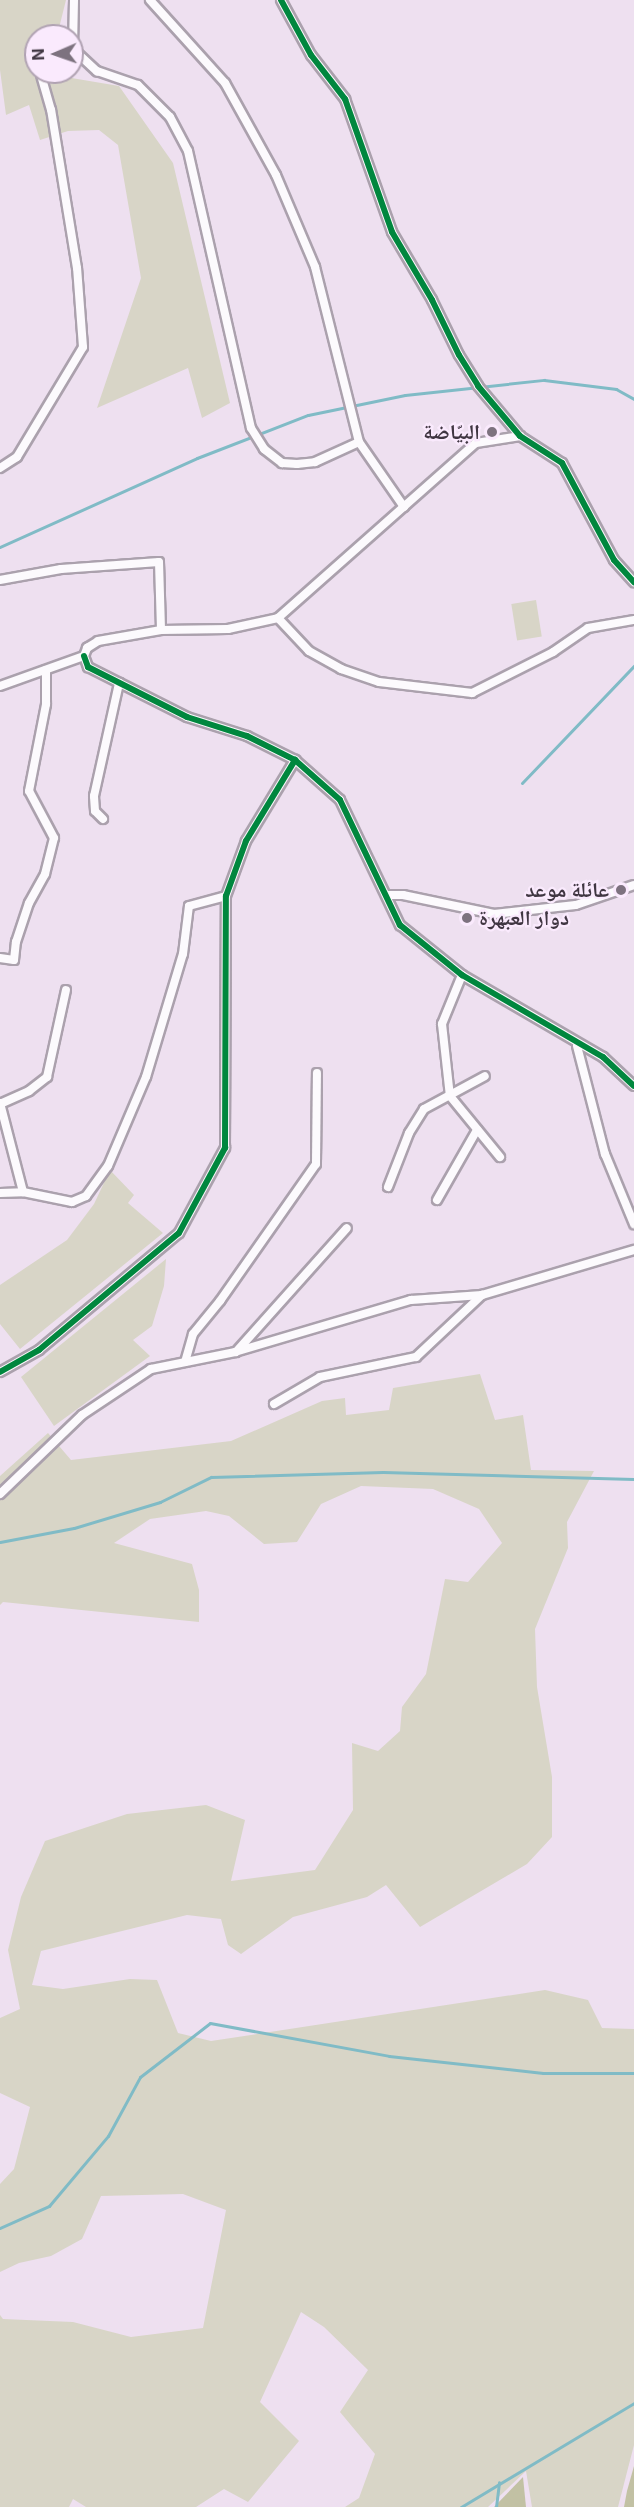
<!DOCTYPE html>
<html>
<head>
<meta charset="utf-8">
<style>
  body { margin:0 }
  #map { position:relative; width:634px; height:2507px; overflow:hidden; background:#eee0f0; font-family:Inter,"Noto Naskh Arabic",sans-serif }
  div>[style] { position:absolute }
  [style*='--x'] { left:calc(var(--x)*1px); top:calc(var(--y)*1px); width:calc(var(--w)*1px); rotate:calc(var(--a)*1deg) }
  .green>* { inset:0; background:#d8d5c7; transform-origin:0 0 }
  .forest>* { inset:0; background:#c2c1a4 }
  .stream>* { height:3px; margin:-1.5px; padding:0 1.5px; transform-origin:1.5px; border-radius:1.5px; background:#80bbc6 }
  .roads { filter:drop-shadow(2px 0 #aba1ad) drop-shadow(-2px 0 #aba1ad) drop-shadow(0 2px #aba1ad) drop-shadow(0 -2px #aba1ad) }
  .minor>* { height:8px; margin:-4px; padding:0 4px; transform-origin:4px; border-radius:4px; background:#fcfafd }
  .cycleway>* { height:6px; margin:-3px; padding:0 3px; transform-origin:3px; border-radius:3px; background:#00873e }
  .dots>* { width:16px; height:16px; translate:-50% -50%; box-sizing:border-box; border:3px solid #faeafd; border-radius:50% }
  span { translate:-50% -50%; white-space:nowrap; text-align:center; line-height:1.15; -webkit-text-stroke:4.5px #faeafd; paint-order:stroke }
  .poi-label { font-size:21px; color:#403642; font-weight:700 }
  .right { translate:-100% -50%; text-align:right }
  .left { translate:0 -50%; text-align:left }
  .north { position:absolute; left:24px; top:24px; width:60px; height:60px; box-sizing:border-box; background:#faeafd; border:2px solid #b0a2b2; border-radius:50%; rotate:268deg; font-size:16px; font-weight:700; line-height:24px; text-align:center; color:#403642 }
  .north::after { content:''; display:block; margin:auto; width:21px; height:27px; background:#7d727f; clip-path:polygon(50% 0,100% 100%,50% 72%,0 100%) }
</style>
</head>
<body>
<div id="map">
  <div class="green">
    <div style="clip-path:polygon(0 0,66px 0,57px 36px,36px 36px,36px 72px,119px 86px,173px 163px,230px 403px,202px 418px,188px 368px,97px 408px,141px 278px,118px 145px,99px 130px,68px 131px,40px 140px,29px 105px,6px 115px,0 70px)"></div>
    <div style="left:536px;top:600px;width:37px;height:25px;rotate:81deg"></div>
    <div style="clip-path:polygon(110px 1170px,134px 1195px,128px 1203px,163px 1233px,20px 1349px,0 1324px,0 1285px,67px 1240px,94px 1204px)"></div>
    <div style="clip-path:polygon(166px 1259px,164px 1286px,152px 1326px,133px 1340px,150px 1356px,54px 1426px,21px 1377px)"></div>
    <div style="clip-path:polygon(480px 1374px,495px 1420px,523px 1415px,531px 1470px,594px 1471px,567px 1522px,568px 1548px,535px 1629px,537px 1687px,552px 1777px,552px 1837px,527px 1864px,420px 1927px,386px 1885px,367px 1897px,293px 1917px,241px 1954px,228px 1945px,221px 1919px,187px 1915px,41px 1951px,32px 1985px,63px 1989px,130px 1979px,157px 1980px,178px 2033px,211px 2041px,545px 1990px,588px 2000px,602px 2028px,634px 2029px,634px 2445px,618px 2507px,532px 2507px,526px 2471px,488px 2507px,345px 2507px,359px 2498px,375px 2454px,340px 2412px,368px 2370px,324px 2327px,301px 2312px,260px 2402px,299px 2441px,248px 2502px,224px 2489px,196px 2507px,86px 2507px,73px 2499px,69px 2507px,0 2507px,0 2315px,3px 2319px,73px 2322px,131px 2337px,203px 2328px,226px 2210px,183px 2194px,101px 2196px,82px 2239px,51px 2256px,19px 2263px,0 2272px,0 2184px,14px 2169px,30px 2107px,0 2093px,0 2018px,20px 2009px,8px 1950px,21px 1897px,45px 1841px,127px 1814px,206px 1805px,245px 1820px,231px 1881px,315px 1870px,353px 1810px,352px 1743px,378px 1751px,400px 1731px,402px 1707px,426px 1674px,445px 1579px,468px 1582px,502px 1543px,479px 1509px,433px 1489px,361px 1486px,321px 1504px,297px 1542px,264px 1544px,229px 1516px,206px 1511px,150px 1519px,114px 1543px,192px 1564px,199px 1590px,199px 1622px,3px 1602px,0 1605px,0 1476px,48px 1433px,71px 1460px,231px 1441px,322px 1401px,345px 1398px,346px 1415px,389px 1410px,393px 1388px)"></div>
  </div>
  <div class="forest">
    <div style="clip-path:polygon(634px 2466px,634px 2507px,624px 2507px,627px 2491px)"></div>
    <div style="clip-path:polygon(523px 2477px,526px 2507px,494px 2507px)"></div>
  </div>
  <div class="stream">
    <div style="--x:0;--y:547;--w:216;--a:-24.3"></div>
    <div style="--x:197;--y:458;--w:119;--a:-21.2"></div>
    <div style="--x:308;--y:415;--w:99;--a:-11.7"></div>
    <div style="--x:405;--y:395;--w:140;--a:-6.2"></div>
    <div style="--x:544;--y:380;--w:73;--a:7.1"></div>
    <div style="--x:616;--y:389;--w:21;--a:29"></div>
    <div style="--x:522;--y:783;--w:162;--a:-46.3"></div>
    <div style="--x:0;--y:1542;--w:75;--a:-10.7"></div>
    <div style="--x:74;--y:1528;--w:90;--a:-16.8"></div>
    <div style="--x:160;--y:1502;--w:57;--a:-26.1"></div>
    <div style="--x:211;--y:1477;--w:172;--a:-1.7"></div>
    <div style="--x:383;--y:1472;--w:251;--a:1.6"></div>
    <div style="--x:0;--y:2228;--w:54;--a:-24.2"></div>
    <div style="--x:49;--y:2206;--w:92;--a:-49.9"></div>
    <div style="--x:108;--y:2136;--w:67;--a:-61.5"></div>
    <div style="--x:140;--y:2077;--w:88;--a:-37.6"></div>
    <div style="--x:210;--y:2023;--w:182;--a:10.4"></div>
    <div style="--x:389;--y:2056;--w:155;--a:6.3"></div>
    <div style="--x:543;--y:2073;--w:91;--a:0"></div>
    <div style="--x:461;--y:2507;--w:202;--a:-31"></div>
    <div style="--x:496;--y:2507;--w:25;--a:-83"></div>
  </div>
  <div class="roads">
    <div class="minor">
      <div style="--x:74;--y:0;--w:49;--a:91.2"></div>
      <div style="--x:73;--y:49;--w:33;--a:43"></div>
      <div style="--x:97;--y:71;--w:43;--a:18.9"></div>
      <div style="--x:138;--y:85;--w:45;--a:45"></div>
      <div style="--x:170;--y:117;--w:38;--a:62"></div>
      <div style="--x:188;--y:151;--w:284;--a:77.2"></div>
      <div style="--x:251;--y:428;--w:25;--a:58"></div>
      <div style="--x:264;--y:449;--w:23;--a:38"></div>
      <div style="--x:282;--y:463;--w:15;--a:4"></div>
      <div style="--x:297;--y:464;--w:18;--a:-6"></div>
      <div style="--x:315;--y:462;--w:48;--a:-24.4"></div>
      <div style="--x:150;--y:0;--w:112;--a:47.9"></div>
      <div style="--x:225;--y:83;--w:105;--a:61"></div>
      <div style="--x:276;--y:175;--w:100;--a:67"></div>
      <div style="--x:315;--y:267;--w:180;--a:75.9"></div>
      <div style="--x:359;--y:442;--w:79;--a:55.3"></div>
      <div style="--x:281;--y:0;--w:63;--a:61.4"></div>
      <div style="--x:311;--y:55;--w:56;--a:52.3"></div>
      <div style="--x:345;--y:99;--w:141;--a:70.5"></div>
      <div style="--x:392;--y:232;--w:79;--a:59.5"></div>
      <div style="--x:432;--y:300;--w:61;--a:63.9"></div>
      <div style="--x:459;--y:355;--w:36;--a:58"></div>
      <div style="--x:478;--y:386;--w:65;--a:50"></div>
      <div style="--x:520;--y:436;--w:50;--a:32.7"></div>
      <div style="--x:562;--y:463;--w:110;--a:61.8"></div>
      <div style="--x:614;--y:560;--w:30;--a:48"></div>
      <div style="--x:0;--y:468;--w:20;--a:-33"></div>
      <div style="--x:17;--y:457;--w:128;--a:-59"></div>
      <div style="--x:83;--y:347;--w:79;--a:-94.3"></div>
      <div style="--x:77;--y:268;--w:160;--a:-99.3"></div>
      <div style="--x:51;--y:110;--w:35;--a:-106"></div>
      <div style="--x:0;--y:580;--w:62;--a:-10.2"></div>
      <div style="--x:61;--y:569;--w:98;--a:-4.1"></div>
      <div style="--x:159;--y:562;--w:68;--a:88.3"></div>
      <div style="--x:278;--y:618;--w:45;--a:46.8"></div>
      <div style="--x:309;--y:651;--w:37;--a:29"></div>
      <div style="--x:341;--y:669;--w:40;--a:18.9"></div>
      <div style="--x:379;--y:682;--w:94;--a:6.7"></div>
      <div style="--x:472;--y:693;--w:91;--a:-26.8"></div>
      <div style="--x:553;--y:652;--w:42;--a:-34.4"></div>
      <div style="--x:588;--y:628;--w:47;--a:-9.9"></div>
      <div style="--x:84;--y:656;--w:12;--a:70"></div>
      <div style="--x:88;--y:667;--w:111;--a:26.8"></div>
      <div style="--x:187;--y:717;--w:63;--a:17.6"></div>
      <div style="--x:247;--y:736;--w:54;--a:26.6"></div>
      <div style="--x:295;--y:760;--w:60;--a:41.6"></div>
      <div style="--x:340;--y:800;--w:139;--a:64.4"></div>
      <div style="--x:400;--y:925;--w:80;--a:38.9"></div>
      <div style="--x:462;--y:975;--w:163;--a:30.2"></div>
      <div style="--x:603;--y:1057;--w:42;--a:43.1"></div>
      <div style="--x:0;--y:686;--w:89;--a:-19.7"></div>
      <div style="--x:84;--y:656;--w:9;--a:-69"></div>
      <div style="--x:87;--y:648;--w:13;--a:-32"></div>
      <div style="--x:98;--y:641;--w:64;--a:-9.9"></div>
      <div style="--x:161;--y:630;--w:67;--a:-0.9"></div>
      <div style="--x:228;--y:629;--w:51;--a:-12.4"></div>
      <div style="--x:278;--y:618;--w:264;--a:-41.5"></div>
      <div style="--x:476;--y:443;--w:45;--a:-9"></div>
      <div style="--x:103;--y:819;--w:11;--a:-135"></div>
      <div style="--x:95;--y:811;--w:15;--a:-94"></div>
      <div style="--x:94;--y:796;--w:116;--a:-77.5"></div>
      <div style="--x:387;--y:895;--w:16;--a:0"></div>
      <div style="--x:403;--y:895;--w:93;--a:11.8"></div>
      <div style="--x:494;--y:914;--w:82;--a:-6.3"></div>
      <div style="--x:576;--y:905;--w:61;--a:-19"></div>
      <div style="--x:0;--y:958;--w:14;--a:8"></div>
      <div style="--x:14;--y:960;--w:18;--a:-84"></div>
      <div style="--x:16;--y:942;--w:41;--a:-71.6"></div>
      <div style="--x:29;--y:903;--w:33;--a:-61"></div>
      <div style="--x:45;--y:874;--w:37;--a:-76"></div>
      <div style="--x:54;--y:838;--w:53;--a:-118"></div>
      <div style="--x:29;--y:791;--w:89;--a:-78.9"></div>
      <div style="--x:46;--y:704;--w:34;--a:-90"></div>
      <div style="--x:462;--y:975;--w:53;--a:112.2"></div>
      <div style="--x:442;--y:1024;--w:72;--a:83.7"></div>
      <div style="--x:450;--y:1096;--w:79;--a:50.7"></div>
      <div style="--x:577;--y:1046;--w:112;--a:75.5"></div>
      <div style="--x:605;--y:1154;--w:76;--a:67.5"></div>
      <div style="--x:0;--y:1103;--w:92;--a:75.5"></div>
      <div style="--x:0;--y:1104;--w:32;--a:-24"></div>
      <div style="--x:29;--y:1091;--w:23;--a:-38"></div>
      <div style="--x:47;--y:1077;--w:89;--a:-77.7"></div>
      <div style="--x:388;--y:1187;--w:58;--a:-68.7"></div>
      <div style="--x:409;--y:1133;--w:28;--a:-58"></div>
      <div style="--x:424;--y:1109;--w:69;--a:-28.4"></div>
      <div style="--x:0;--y:1193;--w:23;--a:-2"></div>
      <div style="--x:23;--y:1192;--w:50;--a:11.5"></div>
      <div style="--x:72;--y:1202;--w:15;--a:-23"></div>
      <div style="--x:86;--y:1196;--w:37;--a:-54"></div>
      <div style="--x:108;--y:1166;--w:97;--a:-66.9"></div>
      <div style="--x:146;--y:1077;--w:128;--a:-73.3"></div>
      <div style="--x:183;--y:954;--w:48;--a:-82.9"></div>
      <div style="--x:189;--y:906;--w:38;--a:-15"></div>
      <div style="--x:437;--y:1200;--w:81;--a:-60.3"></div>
      <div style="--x:236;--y:1352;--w:166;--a:-48.2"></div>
      <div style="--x:185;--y:1362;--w:29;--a:-74"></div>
      <div style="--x:193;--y:1334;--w:43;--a:-50.7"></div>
      <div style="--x:220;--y:1301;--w:167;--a:-55"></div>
      <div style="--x:316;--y:1164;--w:91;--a:-89.4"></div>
      <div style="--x:0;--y:1372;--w:45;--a:-29.4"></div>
      <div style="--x:39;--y:1350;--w:182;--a:-39.9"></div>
      <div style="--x:179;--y:1233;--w:97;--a:-61.6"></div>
      <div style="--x:225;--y:1148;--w:252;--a:-89.8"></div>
      <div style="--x:226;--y:896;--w:59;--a:-70"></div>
      <div style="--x:246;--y:841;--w:95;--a:-58.8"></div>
      <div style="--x:274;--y:1404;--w:53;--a:-30.4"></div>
      <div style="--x:320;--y:1377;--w:98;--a:-11.8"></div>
      <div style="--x:416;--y:1357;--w:91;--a:-43.2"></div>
      <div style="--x:482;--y:1295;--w:159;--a:-16.5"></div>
      <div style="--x:0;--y:1494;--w:114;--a:-43.9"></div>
      <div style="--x:82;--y:1415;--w:83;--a:-33.7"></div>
      <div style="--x:151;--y:1369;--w:86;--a:-11.4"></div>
      <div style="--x:235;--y:1352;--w:184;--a:-16.5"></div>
      <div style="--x:411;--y:1300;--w:71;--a:-4"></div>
    </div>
  </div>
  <div class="cycleway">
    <div style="--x:281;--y:0;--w:63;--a:61.4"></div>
    <div style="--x:311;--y:55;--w:56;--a:52.3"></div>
    <div style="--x:345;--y:99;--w:141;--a:70.5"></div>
    <div style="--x:392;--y:232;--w:79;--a:59.5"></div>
    <div style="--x:432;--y:300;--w:61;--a:63.9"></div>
    <div style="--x:459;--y:355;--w:36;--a:58"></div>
    <div style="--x:478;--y:386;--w:65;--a:50"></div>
    <div style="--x:520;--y:436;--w:50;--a:32.7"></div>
    <div style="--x:562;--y:463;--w:110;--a:61.8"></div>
    <div style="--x:614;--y:560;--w:30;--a:48"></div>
    <div style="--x:84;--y:656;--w:12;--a:70"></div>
    <div style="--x:88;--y:667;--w:111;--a:26.8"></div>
    <div style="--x:187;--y:717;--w:63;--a:17.6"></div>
    <div style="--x:247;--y:736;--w:54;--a:26.6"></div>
    <div style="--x:295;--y:760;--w:60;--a:41.6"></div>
    <div style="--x:340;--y:800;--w:139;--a:64.4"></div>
    <div style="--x:400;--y:925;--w:80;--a:38.9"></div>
    <div style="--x:462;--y:975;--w:163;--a:30.2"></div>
    <div style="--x:603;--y:1057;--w:42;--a:43.1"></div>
    <div style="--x:0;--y:1372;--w:45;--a:-29.4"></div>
    <div style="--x:39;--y:1350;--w:182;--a:-39.9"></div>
    <div style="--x:179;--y:1233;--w:97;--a:-61.6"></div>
    <div style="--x:225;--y:1148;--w:252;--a:-89.8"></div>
    <div style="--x:226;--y:896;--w:59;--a:-70"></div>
    <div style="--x:246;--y:841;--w:95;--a:-58.8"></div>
  </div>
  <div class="dots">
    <div style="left:492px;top:432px;background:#7d727f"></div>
    <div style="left:621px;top:890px;background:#7d727f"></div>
    <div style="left:467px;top:918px;background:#7d727f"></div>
  </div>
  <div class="poi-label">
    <span class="right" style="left:480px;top:432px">البيّاضة</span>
    <span class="right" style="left:609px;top:890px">عائلة موعد</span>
    <span class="left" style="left:479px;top:918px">دوار العبهرة</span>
  </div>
  <div class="north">N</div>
</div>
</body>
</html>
